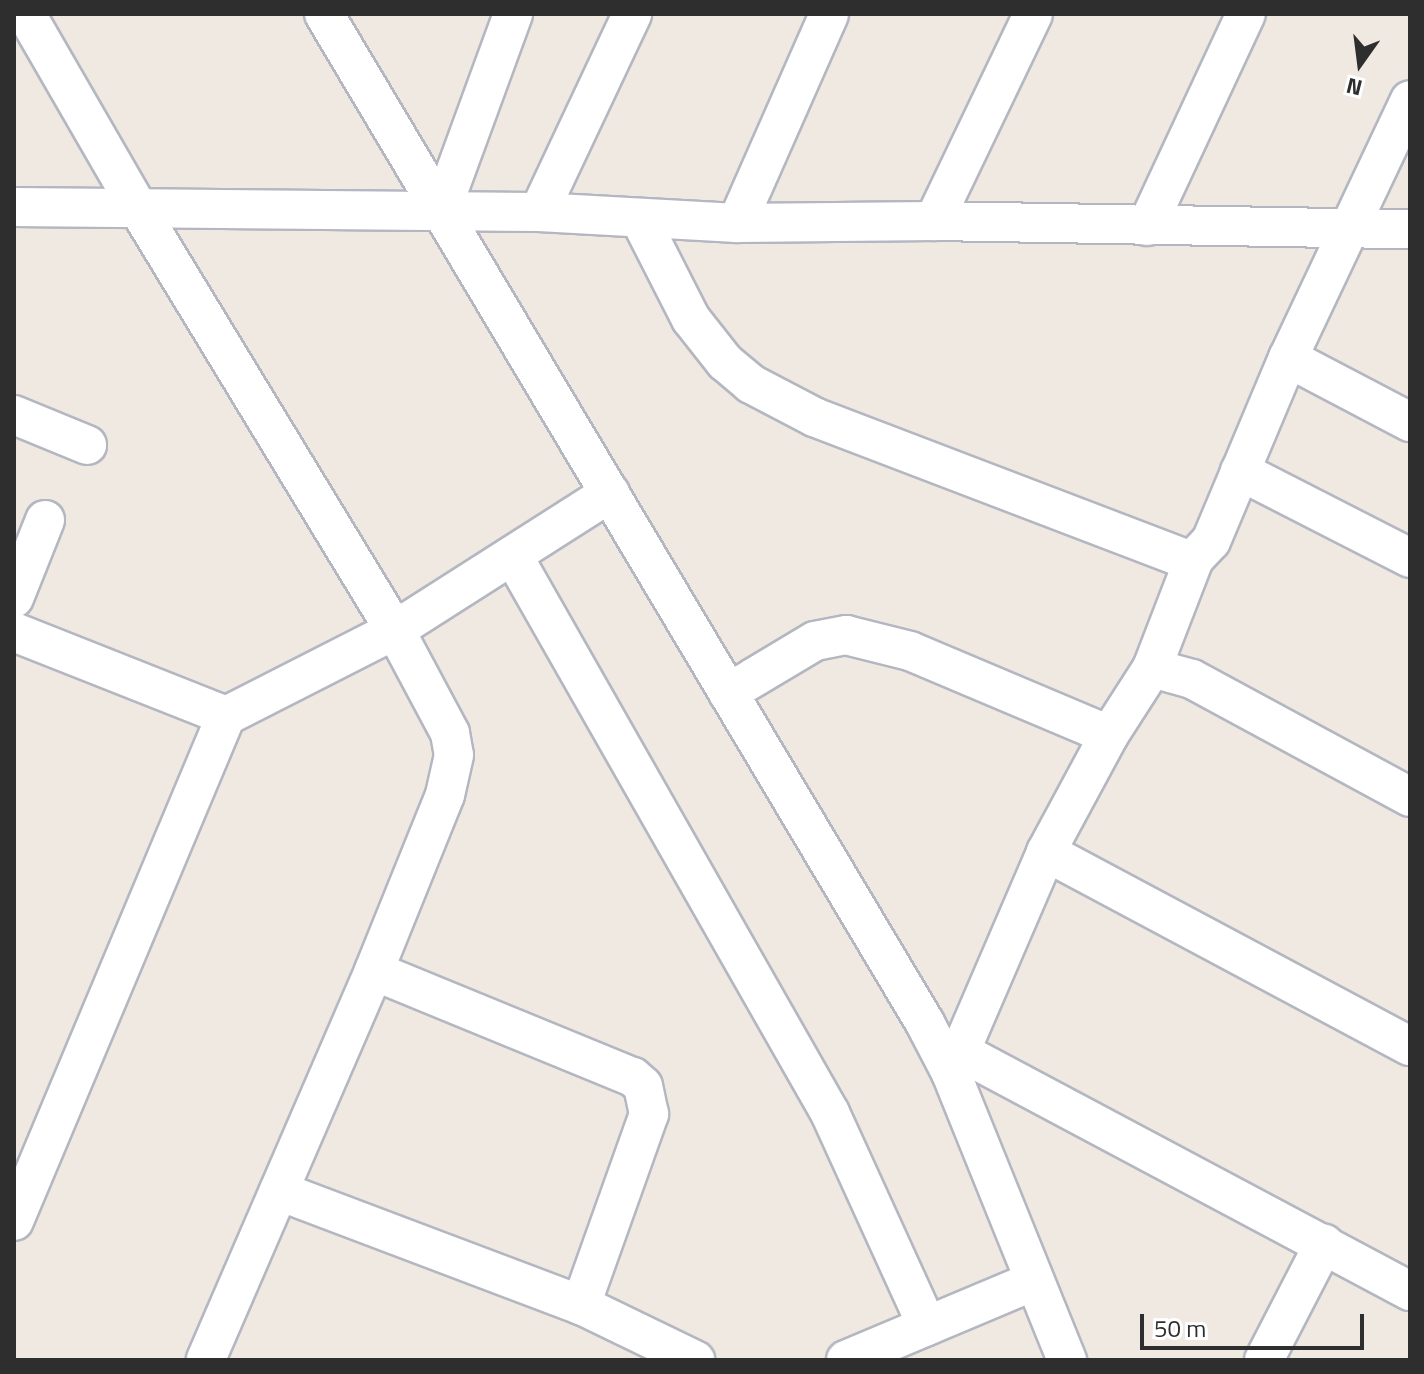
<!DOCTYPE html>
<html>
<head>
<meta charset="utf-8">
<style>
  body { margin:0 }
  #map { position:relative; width:1424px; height:1374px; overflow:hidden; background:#efe9e1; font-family:"Titillium Web",sans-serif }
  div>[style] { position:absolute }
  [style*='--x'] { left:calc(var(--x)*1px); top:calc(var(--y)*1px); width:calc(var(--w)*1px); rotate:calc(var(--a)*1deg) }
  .roads { filter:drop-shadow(2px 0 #b4b7c1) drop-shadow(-2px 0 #b4b7c1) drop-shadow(0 2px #b4b7c1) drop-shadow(0 -2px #b4b7c1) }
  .minor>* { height:38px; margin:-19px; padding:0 19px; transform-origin:19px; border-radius:19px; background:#fff }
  span { translate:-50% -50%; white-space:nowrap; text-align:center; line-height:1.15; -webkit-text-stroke:8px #fff; paint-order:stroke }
  .frame { position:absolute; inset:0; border:16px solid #2e2e2e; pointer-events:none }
  .north { position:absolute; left:1320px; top:24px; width:80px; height:80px; -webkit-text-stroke:6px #fff; paint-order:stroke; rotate:194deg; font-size:22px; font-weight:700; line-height:32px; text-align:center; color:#2e2e2e }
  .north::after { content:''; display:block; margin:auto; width:28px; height:36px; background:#2e2e2e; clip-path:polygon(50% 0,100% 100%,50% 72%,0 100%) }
  .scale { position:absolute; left:1140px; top:1314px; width:224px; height:36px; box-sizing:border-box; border:4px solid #2e2e2e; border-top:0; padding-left:10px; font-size:24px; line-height:28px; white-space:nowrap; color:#2e2e2e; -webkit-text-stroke:6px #fff; paint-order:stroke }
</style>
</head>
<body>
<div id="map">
  <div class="roads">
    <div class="minor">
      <div style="--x:26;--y:14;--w:224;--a:60"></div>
      <div style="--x:138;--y:208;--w:494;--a:58.7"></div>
      <div style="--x:395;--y:630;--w:117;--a:61.9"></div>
      <div style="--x:450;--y:733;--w:22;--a:80"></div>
      <div style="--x:454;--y:755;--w:41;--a:102.7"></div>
      <div style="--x:445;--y:795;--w:190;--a:112"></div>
      <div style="--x:374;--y:971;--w:424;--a:113.4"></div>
      <div style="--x:324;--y:14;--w:1174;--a:59.22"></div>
      <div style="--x:925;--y:1023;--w:56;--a:62.5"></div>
      <div style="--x:951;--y:1073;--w:310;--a:68"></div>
      <div style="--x:14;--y:207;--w:525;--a:0.55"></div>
      <div style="--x:539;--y:212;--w:198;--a:3.2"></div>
      <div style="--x:737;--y:223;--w:197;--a:-0.6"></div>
      <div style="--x:934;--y:221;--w:476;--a:1"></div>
      <div style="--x:441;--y:211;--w:210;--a:-69.9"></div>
      <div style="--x:539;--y:212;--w:219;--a:-64.8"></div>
      <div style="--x:640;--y:219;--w:112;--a:63"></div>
      <div style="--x:691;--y:319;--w:55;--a:51.7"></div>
      <div style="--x:725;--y:362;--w:34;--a:40"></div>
      <div style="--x:751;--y:384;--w:71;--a:27.6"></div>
      <div style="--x:814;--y:417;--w:398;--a:20.9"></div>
      <div style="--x:1186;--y:559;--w:8;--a:0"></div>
      <div style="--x:1194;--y:559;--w:25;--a:-47"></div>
      <div style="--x:1211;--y:541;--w:199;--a:-67.2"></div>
      <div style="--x:1288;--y:358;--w:285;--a:-64.7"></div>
      <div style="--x:934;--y:221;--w:229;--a:-64.4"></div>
      <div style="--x:737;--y:223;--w:228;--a:-66.2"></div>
      <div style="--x:1147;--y:226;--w:234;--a:-65"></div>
      <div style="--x:1288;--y:358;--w:138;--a:27.7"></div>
      <div style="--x:14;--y:415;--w:79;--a:22.3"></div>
      <div style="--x:1240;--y:471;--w:191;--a:27.1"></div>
      <div style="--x:513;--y:556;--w:641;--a:60.35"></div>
      <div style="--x:830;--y:1113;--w:234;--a:65.5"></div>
      <div style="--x:14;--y:598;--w:84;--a:-68.3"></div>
      <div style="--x:14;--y:632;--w:228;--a:21.6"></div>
      <div style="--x:1152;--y:668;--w:117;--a:-68.9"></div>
      <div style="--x:728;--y:693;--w:101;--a:-30.9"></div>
      <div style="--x:815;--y:641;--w:32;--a:-11"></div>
      <div style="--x:846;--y:635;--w:66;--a:14"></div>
      <div style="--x:910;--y:651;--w:216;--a:22.9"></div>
      <div style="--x:1046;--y:852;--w:412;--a:28.1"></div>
      <div style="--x:374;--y:971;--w:280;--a:22.3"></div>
      <div style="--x:633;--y:1077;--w:13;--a:42"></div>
      <div style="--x:643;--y:1086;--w:29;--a:78"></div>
      <div style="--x:649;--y:1114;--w:203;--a:109.6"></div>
      <div style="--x:961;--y:1052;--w:509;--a:28.03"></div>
      <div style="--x:951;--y:1073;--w:241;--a:-66.7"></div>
      <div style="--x:1046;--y:852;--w:133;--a:-61.7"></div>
      <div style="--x:1109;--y:735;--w:80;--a:-57.3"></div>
      <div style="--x:1152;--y:668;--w:41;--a:15.4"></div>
      <div style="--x:1192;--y:679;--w:248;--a:28.4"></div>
      <div style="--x:279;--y:1191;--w:323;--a:20.7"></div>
      <div style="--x:581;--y:1305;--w:127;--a:25.8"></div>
      <div style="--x:14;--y:1221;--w:548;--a:-67.23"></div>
      <div style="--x:226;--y:716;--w:190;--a:-27"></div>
      <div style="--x:395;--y:630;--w:255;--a:-32.5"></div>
      <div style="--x:846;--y:1360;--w:204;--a:-22.8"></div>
      <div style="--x:1264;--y:1360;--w:131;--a:-62.7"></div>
    </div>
  </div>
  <div class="frame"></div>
  <div class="north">N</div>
  <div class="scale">50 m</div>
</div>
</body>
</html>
